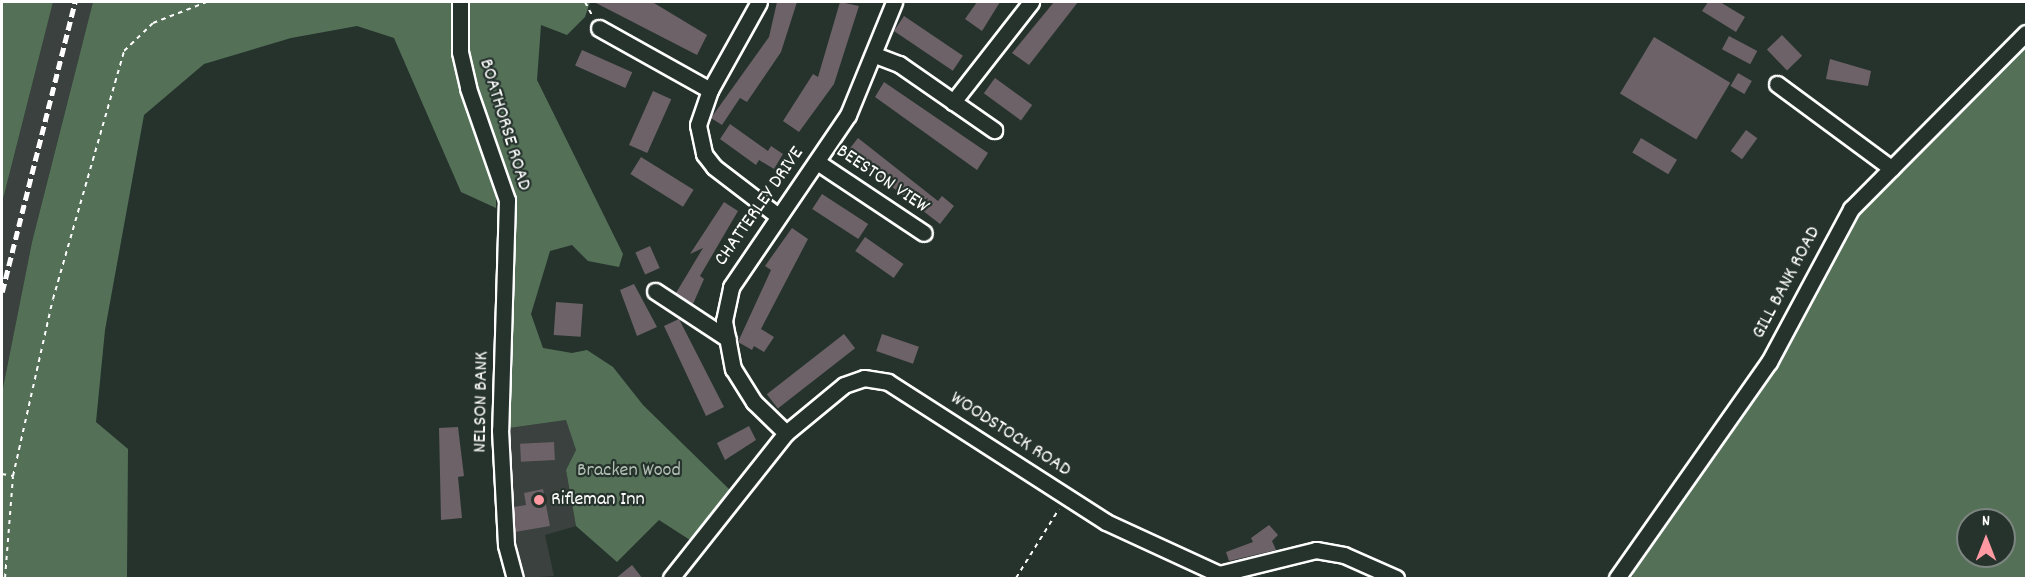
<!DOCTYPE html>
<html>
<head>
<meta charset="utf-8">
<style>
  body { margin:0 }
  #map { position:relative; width:2028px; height:580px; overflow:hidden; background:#26332d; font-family:Dekko,sans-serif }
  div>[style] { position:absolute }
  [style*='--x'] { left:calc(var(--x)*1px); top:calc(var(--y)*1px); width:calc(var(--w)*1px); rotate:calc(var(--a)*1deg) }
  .built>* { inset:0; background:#3b413e }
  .green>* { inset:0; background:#547158 }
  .building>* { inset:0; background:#6c6267; transform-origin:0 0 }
  .path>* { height:2px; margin-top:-1px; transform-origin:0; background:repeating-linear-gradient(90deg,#fff 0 4.5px,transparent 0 9px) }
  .roads { filter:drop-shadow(2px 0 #fff) drop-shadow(-2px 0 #fff) drop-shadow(0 2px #fff) drop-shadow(0 -2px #fff) }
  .minor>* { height:15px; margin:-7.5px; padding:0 7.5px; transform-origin:7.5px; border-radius:7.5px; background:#26332d }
  .rail>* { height:4.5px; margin-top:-2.25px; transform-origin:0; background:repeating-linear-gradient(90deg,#fff 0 9px,transparent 0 13.5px) }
  .dots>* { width:16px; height:16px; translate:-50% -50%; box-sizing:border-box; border:3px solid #26332d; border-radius:50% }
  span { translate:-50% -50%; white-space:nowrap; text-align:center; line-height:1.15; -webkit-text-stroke:4.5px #26332d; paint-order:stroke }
  .street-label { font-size:20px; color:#fff }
  .park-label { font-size:20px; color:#b2bfb4 }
  .poi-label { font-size:20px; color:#fff }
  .left { translate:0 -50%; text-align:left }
  .frame { position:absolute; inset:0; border:3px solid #fff; pointer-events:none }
  .north { position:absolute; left:1956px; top:508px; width:60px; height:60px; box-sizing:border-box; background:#26332d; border:2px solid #7d8581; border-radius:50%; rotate:0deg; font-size:16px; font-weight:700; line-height:24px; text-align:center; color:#fff }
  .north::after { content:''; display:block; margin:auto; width:21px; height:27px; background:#ff9aa2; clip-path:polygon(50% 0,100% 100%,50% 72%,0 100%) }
</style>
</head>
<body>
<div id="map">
  <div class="built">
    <div style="clip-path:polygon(53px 2px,93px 2px,32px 242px,2px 393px,2px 203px)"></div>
    <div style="clip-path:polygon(566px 420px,576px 450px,566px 470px,576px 526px,545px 535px,554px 576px,524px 578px,511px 533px,509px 428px)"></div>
  </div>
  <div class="green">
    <div style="clip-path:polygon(2px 2px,53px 2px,2px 203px)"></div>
    <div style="clip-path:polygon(93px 2px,454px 2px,496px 177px,496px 208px,461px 192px,394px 38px,357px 26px,291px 38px,204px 64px,144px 115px,105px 330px,96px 422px,128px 449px,127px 578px,2px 578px,2px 393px,32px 242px)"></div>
    <div style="clip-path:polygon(467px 2px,590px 2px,585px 17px,567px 35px,541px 25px,537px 80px,623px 254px,619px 267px,588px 261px,572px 245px,550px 251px,531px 314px,543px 348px,572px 353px,587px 350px,613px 367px,643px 405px,731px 491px,690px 540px,659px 520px,617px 562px,576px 526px,566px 470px,576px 450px,566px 420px,509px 428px,516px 201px,470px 70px)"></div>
    <div style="clip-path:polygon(evenodd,2026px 44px,2026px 578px,1632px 578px,1635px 566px,1742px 418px,1853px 218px,2026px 44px,1968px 520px,2004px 520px,2004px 556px,1968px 556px,1968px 520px)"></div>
  </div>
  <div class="building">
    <div style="clip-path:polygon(594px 2px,654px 3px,707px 35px,697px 55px)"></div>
    <div style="clip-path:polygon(777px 2px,797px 2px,781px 52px,747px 102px,740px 98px,722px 125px,711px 118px,769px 37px)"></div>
    <div style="clip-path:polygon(840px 2px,859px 6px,834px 84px,799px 132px,783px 121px,813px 74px,818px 77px)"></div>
    <div style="clip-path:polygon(977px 2px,1000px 2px,982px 31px,965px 19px)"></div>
    <div style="clip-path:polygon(1054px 2px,1078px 2px,1029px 65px,1012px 53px)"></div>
    <div style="clip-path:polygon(1708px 2px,1720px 2px,1745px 17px,1736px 32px,1702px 11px)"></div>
    <div style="left:904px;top:16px;width:71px;height:18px;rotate:34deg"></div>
    <div style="left:1782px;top:35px;width:29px;height:21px;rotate:46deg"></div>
    <div style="left:1729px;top:36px;width:32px;height:15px;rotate:28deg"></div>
    <div style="left:1654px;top:37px;width:89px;height:66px;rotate:31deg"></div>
    <div style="left:582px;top:50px;width:55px;height:17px;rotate:24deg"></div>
    <div style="clip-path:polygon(1830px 59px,1871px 71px,1868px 86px,1826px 79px)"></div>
    <div style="left:1738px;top:73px;width:16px;height:15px;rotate:30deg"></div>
    <div style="left:995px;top:78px;width:46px;height:19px;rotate:36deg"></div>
    <div style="clip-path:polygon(884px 82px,988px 153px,977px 170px,875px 97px)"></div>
    <div style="left:653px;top:91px;width:20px;height:59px;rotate:24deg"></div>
    <div style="clip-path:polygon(730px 124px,768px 151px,771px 146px,783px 154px,774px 169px,759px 160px,756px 165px,720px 139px)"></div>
    <div style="left:1746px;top:130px;width:14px;height:26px;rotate:36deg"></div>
    <div style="clip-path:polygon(858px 138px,938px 201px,942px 196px,954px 206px,940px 224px,847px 152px)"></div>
    <div style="left:1641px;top:138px;width:42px;height:17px;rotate:31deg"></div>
    <div style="left:641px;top:157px;width:62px;height:20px;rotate:32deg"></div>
    <div style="left:822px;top:194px;width:55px;height:18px;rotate:33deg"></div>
    <div style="clip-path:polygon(724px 202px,738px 211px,700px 276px,704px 279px,693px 304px,676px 293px,703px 248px,690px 254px)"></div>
    <div style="clip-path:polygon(792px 228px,808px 239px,761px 329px,774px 337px,764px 352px,754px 346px,752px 350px,738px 342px,771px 270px,765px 266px)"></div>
    <div style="left:865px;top:237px;width:47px;height:17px;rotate:35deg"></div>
    <div style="left:650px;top:246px;width:24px;height:16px;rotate:66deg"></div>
    <div style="clip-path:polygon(634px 284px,657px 327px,637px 336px,620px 290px)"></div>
    <div style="left:556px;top:302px;width:27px;height:33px;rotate:4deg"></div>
    <div style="clip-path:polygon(679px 319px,724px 407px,706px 416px,664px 326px)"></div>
    <div style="left:844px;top:334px;width:18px;height:98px;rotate:52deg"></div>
    <div style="left:882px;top:334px;width:39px;height:18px;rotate:19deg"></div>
    <div style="clip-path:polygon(749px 426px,756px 440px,725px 460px,717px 443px)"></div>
    <div style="clip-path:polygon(458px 427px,464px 476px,458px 477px,462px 518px,441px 520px,439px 428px)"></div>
    <div style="left:554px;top:442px;width:18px;height:34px;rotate:87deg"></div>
    <div style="clip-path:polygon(543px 489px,550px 526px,515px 532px,514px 507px,526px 505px,524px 493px)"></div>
    <div style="clip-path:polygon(1269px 525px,1278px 535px,1272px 541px,1276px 550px,1229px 561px,1226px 552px,1253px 542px,1251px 538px)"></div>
    <div style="clip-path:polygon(632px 565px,643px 579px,615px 579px)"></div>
  </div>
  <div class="path">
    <div style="--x:585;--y:2;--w:15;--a:62"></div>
    <div style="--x:2;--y:474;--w:11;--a:10"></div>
    <div style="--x:5;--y:578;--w:102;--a:-85.5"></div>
    <div style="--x:13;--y:476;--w:181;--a:-77.3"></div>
    <div style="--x:53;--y:299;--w:258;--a:-74"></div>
    <div style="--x:124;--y:51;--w:40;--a:-44"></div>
    <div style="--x:153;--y:23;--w:58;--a:-21.3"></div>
    <div style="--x:1016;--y:578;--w:81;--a:-58.1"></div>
  </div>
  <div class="roads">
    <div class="minor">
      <div style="--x:460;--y:2;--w:50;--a:90"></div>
      <div style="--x:460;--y:52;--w:37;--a:77"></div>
      <div style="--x:468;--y:88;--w:119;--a:70.8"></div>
      <div style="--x:507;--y:200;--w:230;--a:91.7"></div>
      <div style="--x:500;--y:430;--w:115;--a:87"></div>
      <div style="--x:506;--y:545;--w:34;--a:75"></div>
      <div style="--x:759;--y:2;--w:101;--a:119.1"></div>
      <div style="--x:710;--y:90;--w:37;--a:109"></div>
      <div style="--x:698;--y:125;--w:30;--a:78"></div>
      <div style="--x:704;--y:154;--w:16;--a:52"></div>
      <div style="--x:714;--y:167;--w:81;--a:37.4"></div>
      <div style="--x:599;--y:28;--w:127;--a:29.2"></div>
      <div style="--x:875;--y:55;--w:26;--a:21"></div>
      <div style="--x:899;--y:64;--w:116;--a:34.8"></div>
      <div style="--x:1777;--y:84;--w:142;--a:36.4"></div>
      <div style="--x:953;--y:102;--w:127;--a:-52"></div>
      <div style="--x:817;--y:162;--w:128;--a:33.6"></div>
      <div style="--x:655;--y:291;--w:87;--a:33.3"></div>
      <div style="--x:786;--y:433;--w:45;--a:-135.9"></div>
      <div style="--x:754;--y:402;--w:39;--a:-122"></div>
      <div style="--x:733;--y:369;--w:49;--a:-100.6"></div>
      <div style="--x:724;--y:321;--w:35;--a:-78"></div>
      <div style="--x:731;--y:287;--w:208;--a:-55.8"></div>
      <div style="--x:848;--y:115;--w:122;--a:-67.8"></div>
      <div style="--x:671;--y:578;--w:185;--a:-51.6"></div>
      <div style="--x:786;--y:433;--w:75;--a:-39.6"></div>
      <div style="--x:844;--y:385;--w:21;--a:-19"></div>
      <div style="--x:864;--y:378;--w:24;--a:9"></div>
      <div style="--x:888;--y:382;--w:259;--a:32.7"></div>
      <div style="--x:1106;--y:522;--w:124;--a:24.7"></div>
      <div style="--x:1219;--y:574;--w:100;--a:-13.9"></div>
      <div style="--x:1316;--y:550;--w:28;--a:10"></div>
      <div style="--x:1344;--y:555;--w:57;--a:23.9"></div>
      <div style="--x:1617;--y:578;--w:264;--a:-54.9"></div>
      <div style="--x:1769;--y:362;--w:174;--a:-61.8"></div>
      <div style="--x:1851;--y:209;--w:248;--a:-45.2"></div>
    </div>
  </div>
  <div class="rail">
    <div style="--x:2;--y:292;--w:299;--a:-75.9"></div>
  </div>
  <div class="dots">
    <div style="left:539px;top:500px;background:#ff9aa2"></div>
  </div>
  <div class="street-label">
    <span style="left:504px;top:125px;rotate:73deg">BOATHORSE ROAD</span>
    <span style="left:882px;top:180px;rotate:34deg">BEESTON VIEW</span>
    <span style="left:760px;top:207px;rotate:-55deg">CHATTERLEY DRIVE</span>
    <span style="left:1787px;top:283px;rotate:-62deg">GILL BANK ROAD</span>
    <span style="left:482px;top:402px;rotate:-89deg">NELSON BANK</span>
    <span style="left:1010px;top:435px;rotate:33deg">WOODSTOCK ROAD</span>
  </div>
  <div class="park-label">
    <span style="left:629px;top:471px">Bracken Wood</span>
  </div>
  <div class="poi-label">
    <span class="left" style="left:551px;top:500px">Rifleman Inn</span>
  </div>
  <div class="frame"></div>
  <div class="north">N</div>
</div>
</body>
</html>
